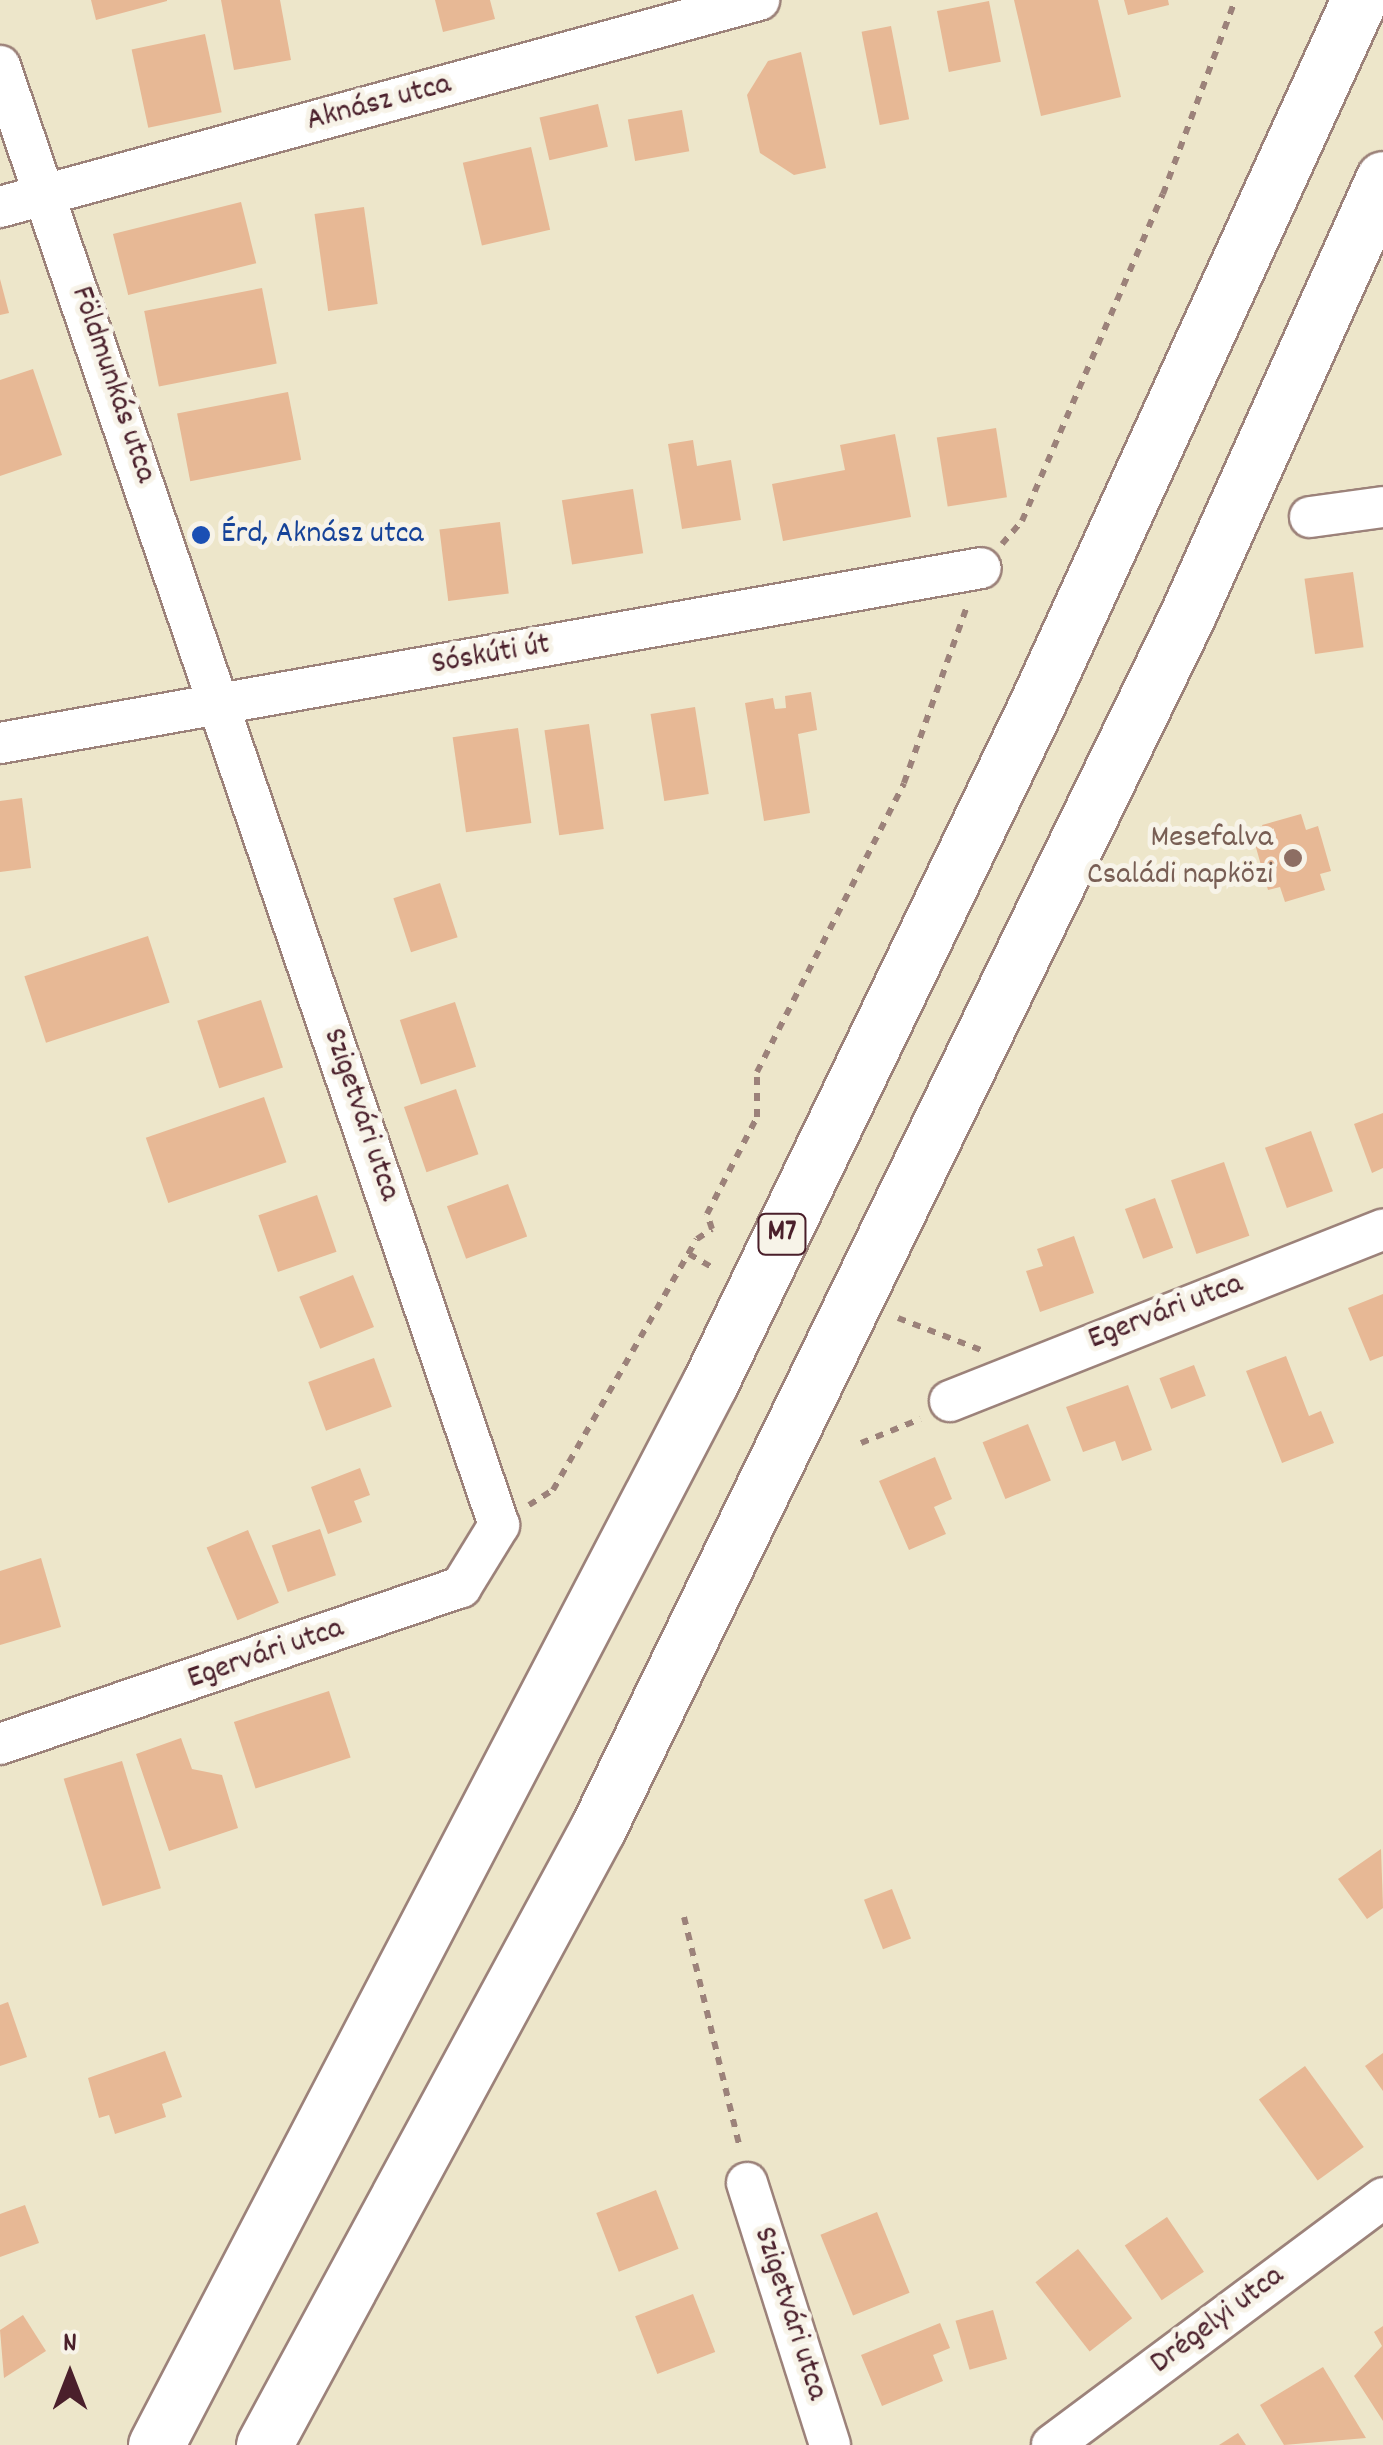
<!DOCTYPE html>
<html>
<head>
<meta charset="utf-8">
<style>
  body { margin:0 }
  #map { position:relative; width:1383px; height:2445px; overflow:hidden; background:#ede6ca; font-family:Dekko,sans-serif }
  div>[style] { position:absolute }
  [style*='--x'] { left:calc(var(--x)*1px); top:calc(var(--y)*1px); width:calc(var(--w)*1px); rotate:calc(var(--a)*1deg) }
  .building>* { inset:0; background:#e7b895; transform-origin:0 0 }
  .path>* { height:6px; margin-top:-3px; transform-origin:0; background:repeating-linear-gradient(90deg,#9c827a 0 8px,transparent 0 16px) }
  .roads { filter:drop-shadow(2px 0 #9c827a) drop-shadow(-2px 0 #9c827a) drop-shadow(0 2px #9c827a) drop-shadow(0 -2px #9c827a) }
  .street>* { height:40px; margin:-20px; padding:0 20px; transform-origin:20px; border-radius:20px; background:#fff }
  .highway>* { height:55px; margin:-27.5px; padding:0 27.5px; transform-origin:27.5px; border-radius:27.5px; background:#fff }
  .dots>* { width:28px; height:28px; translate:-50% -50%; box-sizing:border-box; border:5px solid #f7f3e8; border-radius:50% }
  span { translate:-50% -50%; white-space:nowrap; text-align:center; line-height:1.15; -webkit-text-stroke:10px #f7f3e8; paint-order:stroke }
  .shield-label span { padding:2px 8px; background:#f7f3e8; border:2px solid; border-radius:8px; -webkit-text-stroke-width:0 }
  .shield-label { font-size:30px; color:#4a1f2b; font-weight:700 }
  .street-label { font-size:32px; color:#4a1f2b }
  .transit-label { font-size:32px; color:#164399 }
  .left { translate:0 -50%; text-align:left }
  .education-label { font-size:32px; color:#785e54 }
  .right { translate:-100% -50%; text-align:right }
  .north { position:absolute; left:20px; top:2325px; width:100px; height:100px; -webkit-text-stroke:8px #f7f3e8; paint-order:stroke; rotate:0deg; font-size:28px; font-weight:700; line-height:40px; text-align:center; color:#4a1f2b }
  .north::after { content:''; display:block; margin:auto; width:35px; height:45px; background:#4a1f2b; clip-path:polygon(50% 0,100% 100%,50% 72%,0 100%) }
</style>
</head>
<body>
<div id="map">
  <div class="building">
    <div style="clip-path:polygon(91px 0,167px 0,167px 1px,96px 20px)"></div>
    <div style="clip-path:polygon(221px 0,280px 0,291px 60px,234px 70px)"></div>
    <div style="clip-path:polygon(435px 0,490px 0,495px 19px,443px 32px)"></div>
    <div style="clip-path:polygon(1014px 0,1098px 0,1121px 97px,1041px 116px)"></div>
    <div style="clip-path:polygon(1124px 0,1168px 0,1169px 5px,1128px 15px)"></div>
    <div style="left:989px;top:1px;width:62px;height:53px;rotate:79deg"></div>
    <div style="left:891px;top:26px;width:95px;height:30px;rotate:79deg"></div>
    <div style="left:205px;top:34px;width:80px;height:75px;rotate:78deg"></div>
    <div style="clip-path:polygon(801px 52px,826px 168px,794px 175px,760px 153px,747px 95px,768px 61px)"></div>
    <div style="left:598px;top:104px;width:44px;height:60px;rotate:77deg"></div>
    <div style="left:682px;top:110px;width:42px;height:55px;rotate:80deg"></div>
    <div style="left:531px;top:147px;width:85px;height:70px;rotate:77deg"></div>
    <div style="left:241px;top:202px;width:63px;height:132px;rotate:76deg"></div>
    <div style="left:364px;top:207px;width:98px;height:50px;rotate:82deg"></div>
    <div style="clip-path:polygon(0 279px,9px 313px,0 315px)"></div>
    <div style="left:262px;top:288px;width:77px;height:120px;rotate:79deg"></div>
    <div style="clip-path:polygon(33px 369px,62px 455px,0 476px,0 380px)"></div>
    <div style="left:288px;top:392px;width:69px;height:113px;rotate:79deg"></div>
    <div style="left:996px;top:428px;width:70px;height:60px;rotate:81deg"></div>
    <div style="clip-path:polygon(895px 434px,911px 517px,783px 541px,772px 484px,845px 470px,840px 445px)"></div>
    <div style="clip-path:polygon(693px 440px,697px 466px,731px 460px,741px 520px,682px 529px,668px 444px)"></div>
    <div style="left:633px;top:489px;width:65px;height:72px;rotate:81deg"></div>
    <div style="left:500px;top:522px;width:72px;height:61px;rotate:83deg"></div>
    <div style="left:1353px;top:572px;width:76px;height:49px;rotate:82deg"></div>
    <div style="clip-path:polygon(811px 692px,817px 730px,798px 734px,810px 813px,764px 821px,745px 703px,773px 698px,775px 709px,786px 708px,785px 696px)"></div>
    <div style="left:695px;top:707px;width:88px;height:45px;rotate:81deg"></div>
    <div style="left:589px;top:724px;width:106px;height:45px;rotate:82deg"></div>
    <div style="left:518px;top:728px;width:96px;height:66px;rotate:82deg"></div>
    <div style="clip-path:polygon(22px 798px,31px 868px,0 872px,0 801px)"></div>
    <div style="clip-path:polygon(1301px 814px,1306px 830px,1318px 826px,1331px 871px,1320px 874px,1325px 890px,1285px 902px,1280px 887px,1268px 890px,1255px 844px,1267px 840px,1262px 825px)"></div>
    <div style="left:440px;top:883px;width:57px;height:49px;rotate:72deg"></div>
    <div style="left:148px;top:936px;width:70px;height:130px;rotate:72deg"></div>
    <div style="left:261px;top:1000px;width:71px;height:67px;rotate:72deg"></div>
    <div style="left:455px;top:1002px;width:68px;height:58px;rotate:72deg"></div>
    <div style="left:456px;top:1089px;width:69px;height:55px;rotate:71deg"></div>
    <div style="left:264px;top:1097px;width:69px;height:125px;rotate:71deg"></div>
    <div style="clip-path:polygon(1383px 1113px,1383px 1168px,1372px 1173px,1354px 1124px)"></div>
    <div style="left:1311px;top:1131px;width:64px;height:49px;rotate:70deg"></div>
    <div style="left:1224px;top:1162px;width:78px;height:56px;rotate:71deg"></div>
    <div style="left:508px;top:1184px;width:56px;height:65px;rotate:70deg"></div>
    <div style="left:317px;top:1195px;width:60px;height:62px;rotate:71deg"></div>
    <div style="left:1155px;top:1198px;width:53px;height:32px;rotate:70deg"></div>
    <div style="clip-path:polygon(1074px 1236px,1094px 1293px,1040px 1312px,1026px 1271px,1043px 1266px,1037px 1249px)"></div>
    <div style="left:353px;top:1275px;width:56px;height:58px;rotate:68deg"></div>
    <div style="clip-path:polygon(1383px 1294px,1383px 1356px,1370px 1361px,1348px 1308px)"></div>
    <div style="clip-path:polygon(1286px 1356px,1309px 1416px,1321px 1411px,1334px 1443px,1282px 1463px,1246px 1371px)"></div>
    <div style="left:374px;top:1358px;width:52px;height:70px;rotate:70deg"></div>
    <div style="left:1194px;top:1365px;width:33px;height:37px;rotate:69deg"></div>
    <div style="clip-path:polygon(1128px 1385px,1152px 1450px,1122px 1461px,1115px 1441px,1083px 1452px,1066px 1407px)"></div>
    <div style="left:1028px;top:1424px;width:61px;height:49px;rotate:68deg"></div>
    <div style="clip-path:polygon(935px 1457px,952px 1499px,934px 1507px,946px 1534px,909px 1550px,879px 1481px)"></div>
    <div style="clip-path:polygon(360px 1468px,370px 1495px,354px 1501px,362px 1522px,328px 1534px,311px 1487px)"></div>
    <div style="left:320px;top:1529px;width:49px;height:51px;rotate:71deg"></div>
    <div style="left:248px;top:1530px;width:79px;height:45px;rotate:67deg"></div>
    <div style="clip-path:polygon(41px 1558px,61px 1627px,0 1645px,0 1571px)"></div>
    <div style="left:329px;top:1691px;width:70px;height:100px;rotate:72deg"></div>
    <div style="clip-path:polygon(181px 1738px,192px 1769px,222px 1775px,238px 1828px,169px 1851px,136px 1754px)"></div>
    <div style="left:122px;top:1761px;width:133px;height:61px;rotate:73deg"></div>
    <div style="clip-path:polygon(1381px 1849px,1383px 1908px,1367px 1919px,1338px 1879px)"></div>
    <div style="left:892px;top:1889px;width:53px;height:30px;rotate:69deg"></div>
    <div style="clip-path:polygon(8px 2002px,27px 2057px,0 2066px,0 2005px)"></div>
    <div style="clip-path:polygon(165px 2051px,182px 2097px,162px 2104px,166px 2117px,115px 2134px,109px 2115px,99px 2118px,88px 2078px)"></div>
    <div style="clip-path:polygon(1383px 2053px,1383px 2091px,1365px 2066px)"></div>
    <div style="left:1305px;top:2066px;width:100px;height:57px;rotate:54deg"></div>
    <div style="left:656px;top:2190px;width:63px;height:64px;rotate:69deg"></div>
    <div style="clip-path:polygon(25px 2205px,39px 2243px,0 2257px,0 2214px)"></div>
    <div style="left:877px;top:2212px;width:87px;height:61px;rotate:68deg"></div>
    <div style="left:1167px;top:2217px;width:66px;height:51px;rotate:56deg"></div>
    <div style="left:1078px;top:2249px;width:88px;height:54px;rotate:52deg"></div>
    <div style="left:693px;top:2294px;width:62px;height:62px;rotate:69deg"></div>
    <div style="left:993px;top:2310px;width:51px;height:39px;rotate:74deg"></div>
    <div style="clip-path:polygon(23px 2315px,46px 2351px,4px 2378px,0 2330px)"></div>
    <div style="clip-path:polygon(940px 2323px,950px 2348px,933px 2355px,943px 2381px,882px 2406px,861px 2355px)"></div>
    <div style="clip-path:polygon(1383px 2326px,1383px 2421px,1354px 2376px,1382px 2346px,1374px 2332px)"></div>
    <div style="clip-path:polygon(1323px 2367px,1366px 2438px,1284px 2445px,1260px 2405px)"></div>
    <div style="clip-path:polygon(1238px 2433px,1246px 2445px,1219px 2445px)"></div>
  </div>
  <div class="path">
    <div style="--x:1002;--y:544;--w:30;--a:-49"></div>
    <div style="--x:1022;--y:521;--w:356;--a:-66.7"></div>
    <div style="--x:1163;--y:194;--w:207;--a:-69.6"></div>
    <div style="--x:689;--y:1254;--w:30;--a:30"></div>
    <div style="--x:898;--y:1318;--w:89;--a:21.1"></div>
    <div style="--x:861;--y:1443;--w:64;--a:-22.1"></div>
    <div style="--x:529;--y:1505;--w:28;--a:-32"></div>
    <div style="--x:553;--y:1490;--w:289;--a:-60.2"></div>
    <div style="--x:697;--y:1239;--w:18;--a:-34"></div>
    <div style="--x:712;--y:1229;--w:16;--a:-108"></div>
    <div style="--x:707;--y:1214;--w:109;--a:-62.7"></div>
    <div style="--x:757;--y:1117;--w:45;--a:-90"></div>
    <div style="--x:757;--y:1072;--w:324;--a:-63"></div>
    <div style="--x:904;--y:783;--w:188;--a:-70.4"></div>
    <div style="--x:684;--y:1917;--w:238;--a:76.4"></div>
  </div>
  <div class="roads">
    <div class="street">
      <div style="--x:0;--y:66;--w:1542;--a:71.12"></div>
      <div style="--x:499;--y:1525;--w:73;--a:121.5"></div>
      <div style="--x:461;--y:1587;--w:487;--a:161.2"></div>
      <div style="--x:0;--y:207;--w:787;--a:-15.26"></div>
      <div style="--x:1310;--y:517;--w:74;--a:-7.8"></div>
      <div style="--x:0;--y:743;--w:996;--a:-10.11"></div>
      <div style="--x:950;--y:1401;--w:466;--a:-21.6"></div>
      <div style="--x:747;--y:2183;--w:275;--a:72.4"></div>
      <div style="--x:1052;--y:2445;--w:413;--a:-36.7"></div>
    </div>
    <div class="highway">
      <div style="--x:156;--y:2445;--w:1198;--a:-62.45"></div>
      <div style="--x:710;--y:1383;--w:754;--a:-64.28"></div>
      <div style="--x:1037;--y:704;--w:774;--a:-65.42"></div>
      <div style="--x:264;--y:2445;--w:702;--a:-61.57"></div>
      <div style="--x:598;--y:1828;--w:1348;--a:-64.08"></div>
      <div style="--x:1187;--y:616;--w:479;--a:-65.8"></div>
    </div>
  </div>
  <div class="dots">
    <div style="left:201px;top:535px;background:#1a4fb4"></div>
    <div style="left:1293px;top:858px;background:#8d6e63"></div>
  </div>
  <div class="shield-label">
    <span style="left:782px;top:1234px">M7</span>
  </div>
  <div class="street-label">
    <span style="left:379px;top:104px;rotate:-15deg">Aknász utca</span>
    <span style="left:112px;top:385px;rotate:71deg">Földmunkás utca</span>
    <span style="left:491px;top:656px;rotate:-10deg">Sóskúti út</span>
    <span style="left:360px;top:1115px;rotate:71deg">Szigetvári utca</span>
    <span style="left:1166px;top:1313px;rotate:-21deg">Egervári utca</span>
    <span style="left:266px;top:1655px;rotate:-19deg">Egervári utca</span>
    <span style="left:789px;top:2314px;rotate:72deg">Szigetvári utca</span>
    <span style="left:1218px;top:2321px;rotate:-37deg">Drégelyi utca</span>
  </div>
  <div class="transit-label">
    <span class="left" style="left:221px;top:535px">Érd, Aknász utca</span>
  </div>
  <div class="education-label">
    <span class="right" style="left:1273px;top:858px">Mesefalva<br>Családi napközi</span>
  </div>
  <div class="north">N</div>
</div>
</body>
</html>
